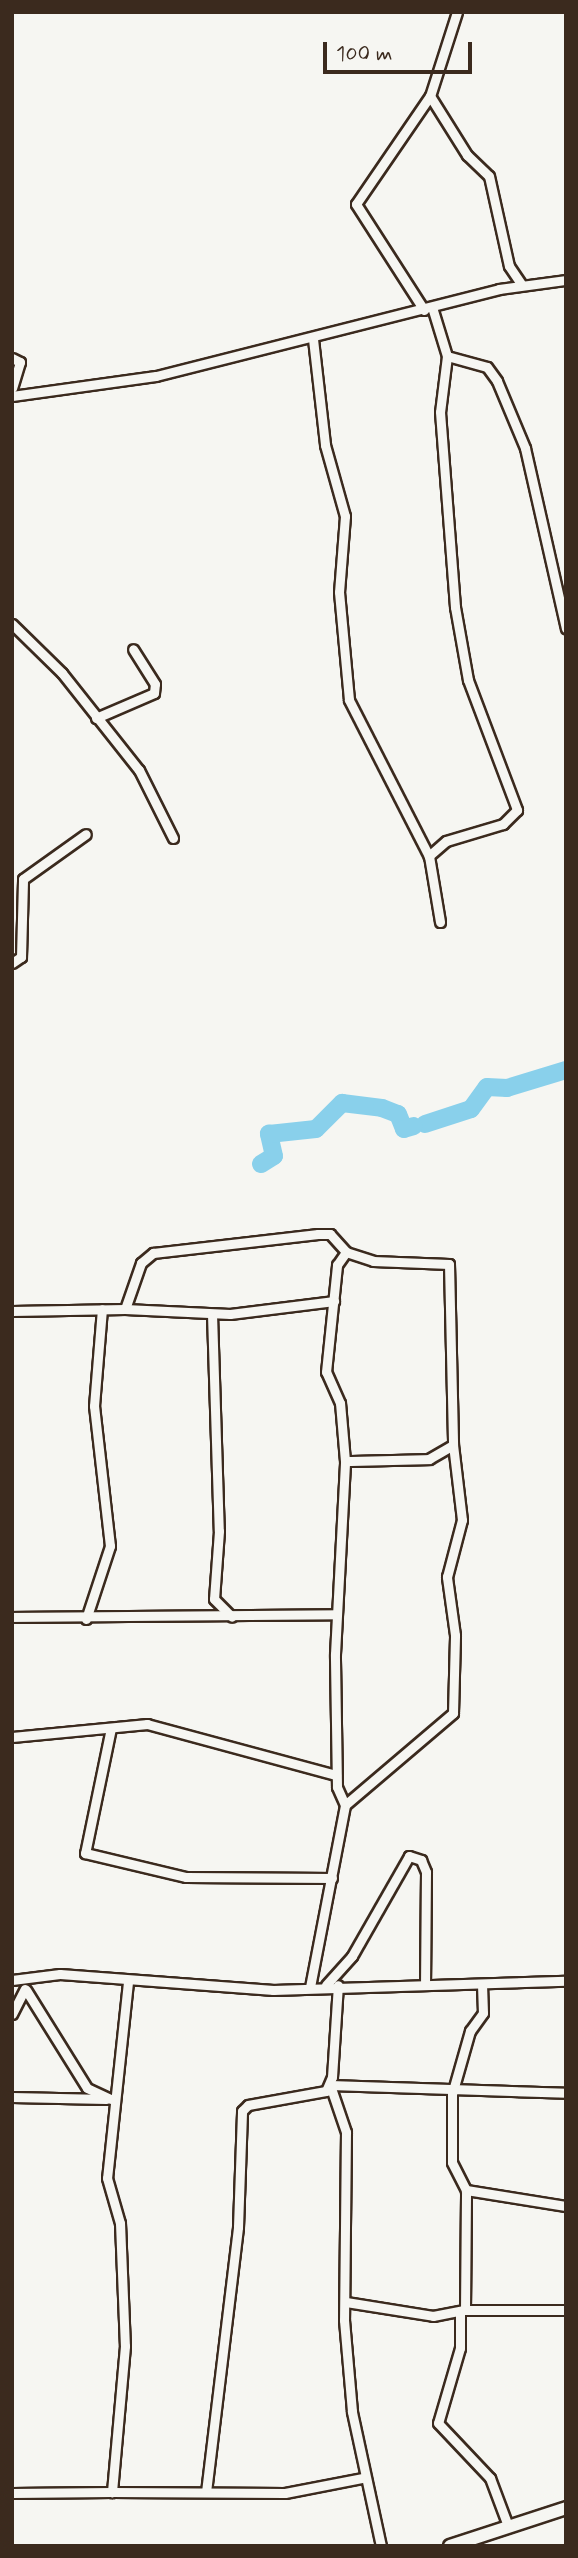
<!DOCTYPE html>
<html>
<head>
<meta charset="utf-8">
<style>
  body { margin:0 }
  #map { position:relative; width:578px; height:2558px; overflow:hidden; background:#f6f6f2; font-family:Mynerve,sans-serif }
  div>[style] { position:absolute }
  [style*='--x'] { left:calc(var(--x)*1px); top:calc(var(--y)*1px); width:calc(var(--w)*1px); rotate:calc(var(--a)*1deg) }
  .river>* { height:18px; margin:-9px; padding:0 9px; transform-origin:9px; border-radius:9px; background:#89d0eb }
  .roads { filter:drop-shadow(2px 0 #3b2a1e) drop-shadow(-2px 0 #3b2a1e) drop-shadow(0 2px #3b2a1e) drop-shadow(0 -2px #3b2a1e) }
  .street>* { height:9px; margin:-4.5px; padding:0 4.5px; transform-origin:4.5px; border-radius:4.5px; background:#f6f6f2 }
  .secondary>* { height:12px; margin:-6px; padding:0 6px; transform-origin:6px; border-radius:6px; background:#f6f6f2 }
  span { translate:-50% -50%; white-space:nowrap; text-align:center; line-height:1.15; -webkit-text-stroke:5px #f6f6f2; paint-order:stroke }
  .frame { position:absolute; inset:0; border:14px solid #3b2a1e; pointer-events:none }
  .scale { position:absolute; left:323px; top:42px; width:149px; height:32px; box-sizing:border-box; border:4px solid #3b2a1e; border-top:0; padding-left:9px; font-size:21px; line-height:24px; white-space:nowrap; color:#3b2a1e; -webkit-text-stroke:5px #f6f6f2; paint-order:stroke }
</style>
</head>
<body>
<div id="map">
  <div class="river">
    <div style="--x:425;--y:1124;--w:48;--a:-18.1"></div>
    <div style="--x:471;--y:1109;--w:27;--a:-54"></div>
    <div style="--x:487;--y:1087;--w:20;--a:3"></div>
    <div style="--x:507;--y:1088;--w:62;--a:-17"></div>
    <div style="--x:261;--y:1164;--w:15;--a:-32"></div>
    <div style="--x:274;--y:1156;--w:23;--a:-103"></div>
    <div style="--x:269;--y:1134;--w:47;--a:-6.1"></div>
    <div style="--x:316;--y:1129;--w:37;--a:-45"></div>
    <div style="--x:342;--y:1103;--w:40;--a:7.1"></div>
    <div style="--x:382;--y:1108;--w:17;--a:21"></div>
    <div style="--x:398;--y:1114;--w:16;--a:68"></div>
    <div style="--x:404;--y:1129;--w:10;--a:-17"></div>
  </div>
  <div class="roads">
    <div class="street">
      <div style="--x:457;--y:12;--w:88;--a:107.8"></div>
      <div style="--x:430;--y:96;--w:70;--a:57.9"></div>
      <div style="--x:467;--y:155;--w:30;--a:44"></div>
      <div style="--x:489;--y:176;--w:92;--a:77.5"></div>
      <div style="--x:509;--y:266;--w:23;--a:56"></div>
      <div style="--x:432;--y:307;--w:51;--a:73"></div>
      <div style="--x:447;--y:356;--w:56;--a:97.1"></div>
      <div style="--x:440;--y:412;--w:196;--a:85.6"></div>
      <div style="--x:455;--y:607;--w:74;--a:79.9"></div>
      <div style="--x:468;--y:680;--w:139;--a:69.3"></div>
      <div style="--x:517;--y:810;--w:20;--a:135"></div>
      <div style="--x:503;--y:824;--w:59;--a:163.4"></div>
      <div style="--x:446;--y:841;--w:23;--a:139"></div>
      <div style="--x:429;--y:856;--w:67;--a:80.5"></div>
      <div style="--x:424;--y:310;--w:126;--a:-122.7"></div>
      <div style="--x:356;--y:204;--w:131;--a:-55.6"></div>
      <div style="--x:313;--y:339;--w:107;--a:83.5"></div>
      <div style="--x:325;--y:445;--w:74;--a:74.3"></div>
      <div style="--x:345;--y:516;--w:76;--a:94.5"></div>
      <div style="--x:339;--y:592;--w:108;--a:84.7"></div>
      <div style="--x:349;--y:700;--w:175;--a:62.9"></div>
      <div style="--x:447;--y:356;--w:41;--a:15.4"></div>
      <div style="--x:487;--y:367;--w:17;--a:54"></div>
      <div style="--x:497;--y:381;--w:73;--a:67.3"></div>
      <div style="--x:525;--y:448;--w:185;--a:77.2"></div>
      <div style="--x:12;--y:358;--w:9;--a:27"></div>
      <div style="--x:20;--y:362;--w:27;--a:107"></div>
      <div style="--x:12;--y:396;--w:145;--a:-7.9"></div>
      <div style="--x:156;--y:376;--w:354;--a:-14.2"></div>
      <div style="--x:499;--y:289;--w:68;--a:-7.7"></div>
      <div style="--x:12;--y:624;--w:70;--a:44.4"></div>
      <div style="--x:62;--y:673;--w:124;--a:51.6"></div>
      <div style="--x:139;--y:770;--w:76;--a:63.4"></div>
      <div style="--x:96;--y:718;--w:63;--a:-23.3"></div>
      <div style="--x:154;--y:693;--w:9;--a:-84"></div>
      <div style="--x:155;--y:684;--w:41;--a:-122.2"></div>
      <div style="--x:12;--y:963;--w:11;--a:-34"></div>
      <div style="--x:21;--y:957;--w:78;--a:-88.5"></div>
      <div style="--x:23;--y:879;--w:77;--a:-35.5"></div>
      <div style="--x:125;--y:1309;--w:105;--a:2.7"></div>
      <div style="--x:230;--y:1314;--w:105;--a:-7.1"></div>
      <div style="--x:12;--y:1311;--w:113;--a:-1"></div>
      <div style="--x:125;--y:1309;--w:49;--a:-70.8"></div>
      <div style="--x:141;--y:1263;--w:16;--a:-40"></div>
      <div style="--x:153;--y:1253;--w:166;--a:-6.6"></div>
      <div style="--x:318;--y:1234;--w:12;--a:0"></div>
      <div style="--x:330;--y:1234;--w:24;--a:48"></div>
      <div style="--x:212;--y:1314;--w:217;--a:88.2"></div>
      <div style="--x:219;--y:1531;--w:68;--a:94.2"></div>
      <div style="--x:214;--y:1599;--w:25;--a:45"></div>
      <div style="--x:12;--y:1617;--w:324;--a:-0.5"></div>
      <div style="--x:86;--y:1619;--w:77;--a:-71.8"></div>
      <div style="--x:110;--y:1546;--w:141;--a:-96.5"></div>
      <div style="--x:94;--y:1406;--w:97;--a:-85.3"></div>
      <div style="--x:111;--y:1728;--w:128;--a:101.7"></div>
      <div style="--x:85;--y:1853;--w:104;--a:13.4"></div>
      <div style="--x:186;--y:1877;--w:146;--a:0.4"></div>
      <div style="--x:12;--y:1737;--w:136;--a:-5.5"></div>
      <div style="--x:147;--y:1724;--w:196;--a:15.1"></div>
      <div style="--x:345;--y:1805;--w:142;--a:-40.4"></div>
      <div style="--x:453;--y:1713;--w:78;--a:-88.5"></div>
      <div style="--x:455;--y:1635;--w:59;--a:-97.9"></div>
      <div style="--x:447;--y:1577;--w:59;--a:-75.3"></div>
      <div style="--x:462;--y:1520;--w:76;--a:-96.8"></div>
      <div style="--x:12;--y:1980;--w:48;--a:-7.1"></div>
      <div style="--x:60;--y:1974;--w:214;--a:4.3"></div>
      <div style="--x:273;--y:1990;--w:293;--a:-1.8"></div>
      <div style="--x:128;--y:1982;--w:197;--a:96.1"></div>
      <div style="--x:107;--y:2178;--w:47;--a:73.9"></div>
      <div style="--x:120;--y:2223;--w:123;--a:87.7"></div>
      <div style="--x:125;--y:2346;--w:147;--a:95.1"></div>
      <div style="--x:112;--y:2492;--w:173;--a:0.3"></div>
      <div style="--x:285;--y:2493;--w:78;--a:-11"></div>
      <div style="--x:326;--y:1985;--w:39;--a:-48"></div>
      <div style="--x:352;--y:1956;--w:115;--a:-60.3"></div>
      <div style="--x:409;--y:1856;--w:13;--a:18"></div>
      <div style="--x:421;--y:1860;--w:13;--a:67"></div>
      <div style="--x:426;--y:1872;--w:109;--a:90.5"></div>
      <div style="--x:310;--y:1987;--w:185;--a:-79.1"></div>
      <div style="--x:345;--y:1805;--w:20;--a:-114"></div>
      <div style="--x:337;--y:1787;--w:133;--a:-90.9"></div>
      <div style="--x:335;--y:1654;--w:193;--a:-87"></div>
      <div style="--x:345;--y:1461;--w:58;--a:-94.9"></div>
      <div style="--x:340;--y:1403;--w:34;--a:-114"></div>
      <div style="--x:326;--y:1372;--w:108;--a:-84.1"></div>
      <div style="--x:337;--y:1265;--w:16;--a:-55"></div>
      <div style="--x:346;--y:1252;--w:28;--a:18"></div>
      <div style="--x:373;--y:1261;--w:76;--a:2.3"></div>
      <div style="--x:449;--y:1264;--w:181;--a:88.7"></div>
      <div style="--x:453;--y:1445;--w:28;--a:150"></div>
      <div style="--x:429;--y:1459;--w:84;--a:178.6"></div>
      <div style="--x:26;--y:1990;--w:115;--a:58.1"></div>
      <div style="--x:87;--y:2088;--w:26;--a:25"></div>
      <div style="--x:12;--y:2014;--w:28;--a:-63"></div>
      <div style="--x:330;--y:2085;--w:50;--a:71.2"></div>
      <div style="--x:346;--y:2132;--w:188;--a:90.6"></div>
      <div style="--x:344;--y:2320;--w:92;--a:85"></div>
      <div style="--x:352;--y:2412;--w:137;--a:77.8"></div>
      <div style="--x:330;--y:2085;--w:236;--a:1.9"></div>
      <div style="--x:12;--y:2097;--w:94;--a:1.2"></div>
      <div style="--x:466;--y:2190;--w:101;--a:9.1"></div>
      <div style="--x:346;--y:2302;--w:88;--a:9.1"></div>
      <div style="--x:433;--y:2316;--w:33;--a:-11"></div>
      <div style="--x:465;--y:2310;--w:120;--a:-89.5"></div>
      <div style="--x:466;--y:2190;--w:31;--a:-117"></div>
      <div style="--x:452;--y:2162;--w:68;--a:-90"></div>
      <div style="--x:452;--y:2094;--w:66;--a:-74.1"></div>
      <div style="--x:470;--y:2031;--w:22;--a:-54"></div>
      <div style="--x:483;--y:2013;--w:28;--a:-92"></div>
      <div style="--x:465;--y:2310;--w:101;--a:0"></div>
      <div style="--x:460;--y:2313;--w:35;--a:90"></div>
      <div style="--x:460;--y:2348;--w:78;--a:106.3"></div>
      <div style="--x:438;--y:2423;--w:76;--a:46.6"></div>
      <div style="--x:490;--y:2478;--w:51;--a:69.4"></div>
      <div style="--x:206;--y:2492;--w:267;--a:-83.1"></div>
      <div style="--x:238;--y:2227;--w:116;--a:-88"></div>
      <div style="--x:242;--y:2111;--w:8;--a:-45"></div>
      <div style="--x:248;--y:2105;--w:79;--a:-10.2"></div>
      <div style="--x:326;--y:2091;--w:15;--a:-67"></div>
      <div style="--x:332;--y:2077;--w:92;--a:-86.3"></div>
      <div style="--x:12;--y:2493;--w:100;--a:-0.6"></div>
    </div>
    <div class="secondary">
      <div style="--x:450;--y:2546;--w:122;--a:-18.1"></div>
    </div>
  </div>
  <div class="frame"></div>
  <div class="scale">100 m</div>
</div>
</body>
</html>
